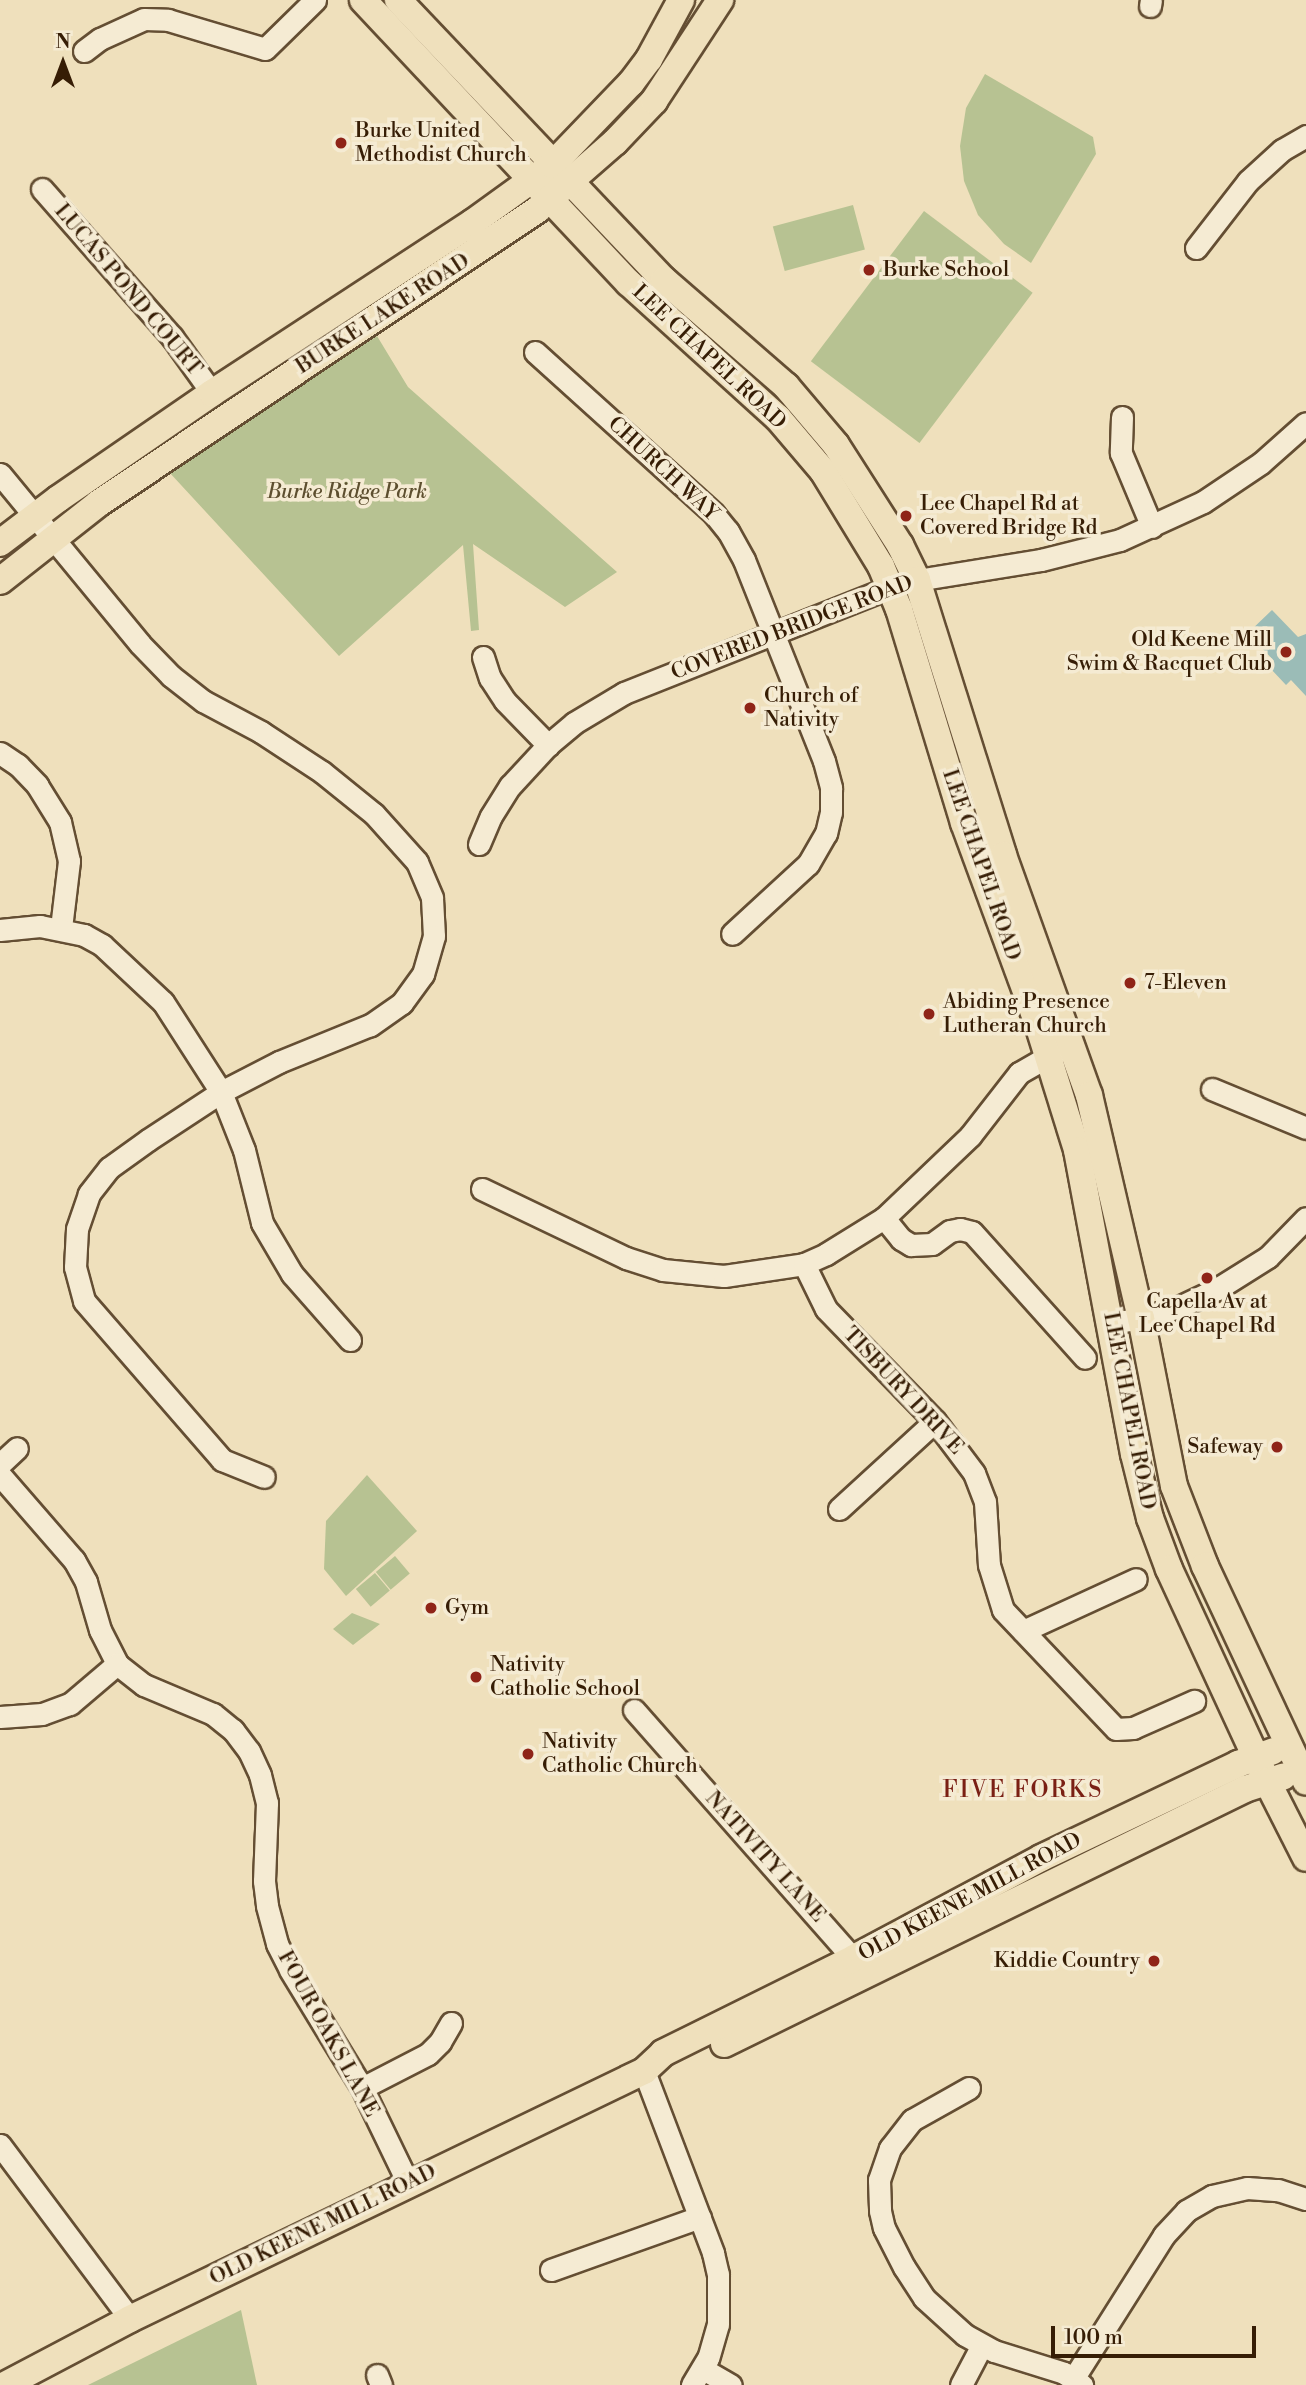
<!DOCTYPE html>
<html>
<head>
<meta charset="utf-8">
<style>
  body { margin:0 }
  #map { position:relative; width:1306px; height:2385px; overflow:hidden; background:#efe0bc; font-family:"Libre Bodoni",serif }
  div>[style] { position:absolute }
  [style*='--x'] { left:calc(var(--x)*1px); top:calc(var(--y)*1px); width:calc(var(--w)*1px); rotate:calc(var(--a)*1deg) }
  .green>* { inset:0; background:#b7c292; transform-origin:0 0 }
  .water>* { inset:0; background:#9bbcb7 }
  .roads { filter:drop-shadow(2px 0 #644e33) drop-shadow(-2px 0 #644e33) drop-shadow(0 2px #644e33) drop-shadow(0 -2px #644e33) }
  .minor>* { height:21px; margin:-10.5px; padding:0 10.5px; transform-origin:10.5px; border-radius:10.5px; background:#f5ebd3 }
  .major>* { height:26px; margin:-13px; padding:0 13px; transform-origin:13px; border-radius:13px; background:#efe0bc }
  .dots>* { width:19px; height:19px; translate:-50% -50%; box-sizing:border-box; border:4px solid #f5ebd3; border-radius:50% }
  span { translate:-50% -50%; white-space:nowrap; text-align:center; line-height:1.15; -webkit-text-stroke:7px #f5ebd3; paint-order:stroke }
  .poi-label { font-size:21px; color:#361d05 }
  .left { translate:0 -50%; text-align:left }
  .right { translate:-100% -50%; text-align:right }
  .street-label { font-size:21px; color:#361d05 }
  .park-label { font-size:21px; color:#5d4f2f; font-style:italic }
  .neighbourhood-label { font-size:23px; color:#7a1f14; letter-spacing:2px }
  .north { position:absolute; left:28px; top:28px; width:70px; height:70px; -webkit-text-stroke:5px #f5ebd3; paint-order:stroke; rotate:0deg; font-size:19px; font-weight:700; line-height:28px; text-align:center; color:#361d05 }
  .north::after { content:''; display:block; margin:auto; width:24px; height:32px; background:#361d05; clip-path:polygon(50% 0,100% 100%,50% 72%,0 100%) }
  .scale { position:absolute; left:1051px; top:2326px; width:205px; height:32px; box-sizing:border-box; border:4px solid #361d05; border-top:0; padding-left:9px; font-size:21px; line-height:24px; white-space:nowrap; color:#361d05; -webkit-text-stroke:5px #f5ebd3; paint-order:stroke }
</style>
</head>
<body>
<div id="map">
  <div class="green">
    <div style="clip-path:polygon(985px 74px,1093px 137px,1096px 154px,1031px 263px,1004px 244px,978px 215px,964px 181px,960px 146px,966px 108px)"></div>
    <div style="left:853px;top:205px;width:46px;height:83px;rotate:75deg"></div>
    <div style="left:924px;top:211px;width:136px;height:188px;rotate:37deg"></div>
    <div style="clip-path:polygon(377px 336px,408px 387px,617px 572px,565px 607px,473px 544px,479px 630px,471px 631px,463px 545px,339px 656px,169px 472px,176px 467px,174px 464px)"></div>
    <div style="clip-path:polygon(367px 1475px,417px 1531px,346px 1596px,324px 1569px,326px 1521px)"></div>
    <div style="left:395px;top:1556px;width:23px;height:25px;rotate:50deg"></div>
    <div style="left:375px;top:1573px;width:23px;height:25px;rotate:50deg"></div>
    <div style="clip-path:polygon(352px 1613px,380px 1624px,353px 1645px,333px 1629px)"></div>
    <div style="clip-path:polygon(241px 2310px,257px 2385px,88px 2385px)"></div>
  </div>
  <div class="water">
    <div style="clip-path:polygon(1272px 610px,1298px 637px,1306px 634px,1306px 696px,1291px 680px,1286px 685px,1269px 667px,1274px 661px,1248px 633px)"></div>
  </div>
  <div class="roads">
    <div class="minor">
      <div style="--x:1150;--y:6;--w:6;--a:-81"></div>
      <div style="--x:84;--y:51;--w:20;--a:-37"></div>
      <div style="--x:100;--y:39;--w:48;--a:-24.4"></div>
      <div style="--x:144;--y:19;--w:24;--a:2"></div>
      <div style="--x:168;--y:20;--w:101;--a:16.6"></div>
      <div style="--x:265;--y:49;--w:70;--a:-44.4"></div>
      <div style="--x:42;--y:189;--w:197;--a:48.7"></div>
      <div style="--x:172;--y:337;--w:69;--a:54.5"></div>
      <div style="--x:1196;--y:248;--w:85;--a:-52.2"></div>
      <div style="--x:1248;--y:181;--w:46;--a:-42.4"></div>
      <div style="--x:1282;--y:150;--w:28;--a:-30"></div>
      <div style="--x:535;--y:352;--w:241;--a:42.1"></div>
      <div style="--x:714;--y:514;--w:22;--a:51"></div>
      <div style="--x:728;--y:531;--w:33;--a:61"></div>
      <div style="--x:744;--y:560;--w:216;--a:68.3"></div>
      <div style="--x:824;--y:761;--w:28;--a:75"></div>
      <div style="--x:831;--y:788;--w:24;--a:90"></div>
      <div style="--x:831;--y:812;--w:22;--a:103"></div>
      <div style="--x:826;--y:833;--w:36;--a:120"></div>
      <div style="--x:808;--y:864;--w:103;--a:137.4"></div>
      <div style="--x:1122;--y:417;--w:36;--a:92"></div>
      <div style="--x:1121;--y:453;--w:80;--a:67.3"></div>
      <div style="--x:0;--y:474;--w:220;--a:50.5"></div>
      <div style="--x:140;--y:644;--w:45;--a:45.9"></div>
      <div style="--x:171;--y:676;--w:41;--a:38"></div>
      <div style="--x:203;--y:701;--w:66;--a:28.1"></div>
      <div style="--x:261;--y:732;--w:73;--a:33.3"></div>
      <div style="--x:322;--y:772;--w:67;--a:38.9"></div>
      <div style="--x:374;--y:814;--w:64;--a:48.1"></div>
      <div style="--x:417;--y:862;--w:39;--a:67"></div>
      <div style="--x:432;--y:898;--w:38;--a:87"></div>
      <div style="--x:434;--y:936;--w:40;--a:106"></div>
      <div style="--x:423;--y:974;--w:36;--a:126"></div>
      <div style="--x:402;--y:1003;--w:39;--a:145"></div>
      <div style="--x:370;--y:1025;--w:98;--a:157.9"></div>
      <div style="--x:279;--y:1062;--w:65;--a:152.7"></div>
      <div style="--x:221;--y:1092;--w:87;--a:146.7"></div>
      <div style="--x:148;--y:1140;--w:48;--a:144.3"></div>
      <div style="--x:109;--y:1168;--w:33;--a:128"></div>
      <div style="--x:89;--y:1194;--w:37;--a:109"></div>
      <div style="--x:77;--y:1229;--w:38;--a:93"></div>
      <div style="--x:75;--y:1267;--w:35;--a:75"></div>
      <div style="--x:84;--y:1301;--w:211;--a:49"></div>
      <div style="--x:222;--y:1460;--w:45;--a:22"></div>
      <div style="--x:483;--y:657;--w:22;--a:72"></div>
      <div style="--x:490;--y:678;--w:27;--a:57"></div>
      <div style="--x:505;--y:701;--w:62;--a:45.7"></div>
      <div style="--x:0;--y:753;--w:22;--a:34"></div>
      <div style="--x:18;--y:765;--w:28;--a:46"></div>
      <div style="--x:37;--y:785;--w:44;--a:58.1"></div>
      <div style="--x:60;--y:822;--w:40;--a:77"></div>
      <div style="--x:69;--y:861;--w:67;--a:96.8"></div>
      <div style="--x:479;--y:844;--w:30;--a:-67"></div>
      <div style="--x:491;--y:816;--w:36;--a:-58"></div>
      <div style="--x:510;--y:786;--w:56;--a:-47.2"></div>
      <div style="--x:548;--y:745;--w:34;--a:-40"></div>
      <div style="--x:574;--y:723;--w:58;--a:-31"></div>
      <div style="--x:624;--y:693;--w:287;--a:-21.7"></div>
      <div style="--x:891;--y:587;--w:27;--a:-15"></div>
      <div style="--x:917;--y:580;--w:126;--a:-9.2"></div>
      <div style="--x:1041;--y:560;--w:81;--a:-14.2"></div>
      <div style="--x:1120;--y:540;--w:91;--a:-24.6"></div>
      <div style="--x:1203;--y:502;--w:70;--a:-33.9"></div>
      <div style="--x:1261;--y:463;--w:60;--a:-41.6"></div>
      <div style="--x:0;--y:930;--w:40;--a:-5.7"></div>
      <div style="--x:40;--y:926;--w:45;--a:11.6"></div>
      <div style="--x:84;--y:935;--w:21;--a:29"></div>
      <div style="--x:102;--y:945;--w:83;--a:43.1"></div>
      <div style="--x:163;--y:1002;--w:107;--a:57.2"></div>
      <div style="--x:221;--y:1092;--w:62;--a:68.4"></div>
      <div style="--x:244;--y:1150;--w:75;--a:76.1"></div>
      <div style="--x:262;--y:1223;--w:59;--a:59.5"></div>
      <div style="--x:292;--y:1274;--w:88;--a:48.7"></div>
      <div style="--x:1212;--y:1089;--w:102;--a:22.5"></div>
      <div style="--x:482;--y:1189;--w:160;--a:25.6"></div>
      <div style="--x:626;--y:1258;--w:39;--a:18"></div>
      <div style="--x:663;--y:1270;--w:61;--a:5.6"></div>
      <div style="--x:724;--y:1276;--w:81;--a:-8.5"></div>
      <div style="--x:804;--y:1264;--w:24;--a:-24"></div>
      <div style="--x:826;--y:1254;--w:68;--a:-31.8"></div>
      <div style="--x:884;--y:1218;--w:119;--a:-43.6"></div>
      <div style="--x:970;--y:1136;--w:80;--a:-52.1"></div>
      <div style="--x:1019;--y:1073;--w:48;--a:-29.7"></div>
      <div style="--x:884;--y:1218;--w:27;--a:51"></div>
      <div style="--x:901;--y:1239;--w:12;--a:31"></div>
      <div style="--x:911;--y:1245;--w:21;--a:-3"></div>
      <div style="--x:932;--y:1244;--w:22;--a:-36"></div>
      <div style="--x:950;--y:1231;--w:10;--a:-11"></div>
      <div style="--x:960;--y:1229;--w:12;--a:14"></div>
      <div style="--x:972;--y:1232;--w:169;--a:48.1"></div>
      <div style="--x:804;--y:1264;--w:50;--a:63.9"></div>
      <div style="--x:826;--y:1309;--w:156;--a:45.8"></div>
      <div style="--x:935;--y:1421;--w:65;--a:53.1"></div>
      <div style="--x:974;--y:1473;--w:31;--a:69"></div>
      <div style="--x:985;--y:1502;--w:63;--a:86.4"></div>
      <div style="--x:989;--y:1565;--w:47;--a:72.7"></div>
      <div style="--x:1003;--y:1610;--w:164;--a:46.5"></div>
      <div style="--x:1116;--y:1729;--w:17;--a:-3"></div>
      <div style="--x:1133;--y:1728;--w:67;--a:-23.9"></div>
      <div style="--x:1111;--y:1323;--w:30;--a:-9"></div>
      <div style="--x:1141;--y:1318;--w:40;--a:-16"></div>
      <div style="--x:1179;--y:1307;--w:42;--a:-25.3"></div>
      <div style="--x:1217;--y:1289;--w:60;--a:-32.1"></div>
      <div style="--x:1268;--y:1257;--w:54;--a:-45.7"></div>
      <div style="--x:0;--y:1464;--w:23;--a:-43"></div>
      <div style="--x:0;--y:1475;--w:113;--a:49"></div>
      <div style="--x:74;--y:1560;--w:25;--a:61"></div>
      <div style="--x:86;--y:1582;--w:50;--a:73.7"></div>
      <div style="--x:100;--y:1630;--w:38;--a:63"></div>
      <div style="--x:117;--y:1664;--w:34;--a:38"></div>
      <div style="--x:144;--y:1685;--w:75;--a:22.8"></div>
      <div style="--x:213;--y:1714;--w:26;--a:39"></div>
      <div style="--x:233;--y:1730;--w:26;--a:53"></div>
      <div style="--x:249;--y:1751;--w:26;--a:65"></div>
      <div style="--x:260;--y:1775;--w:29;--a:76"></div>
      <div style="--x:267;--y:1803;--w:78;--a:92.2"></div>
      <div style="--x:264;--y:1881;--w:25;--a:83"></div>
      <div style="--x:267;--y:1906;--w:39;--a:75"></div>
      <div style="--x:277;--y:1944;--w:29;--a:63"></div>
      <div style="--x:290;--y:1970;--w:138;--a:58.6"></div>
      <div style="--x:362;--y:2088;--w:106;--a:64.2"></div>
      <div style="--x:839;--y:1509;--w:130;--a:-42.5"></div>
      <div style="--x:1023;--y:1631;--w:124;--a:-24.7"></div>
      <div style="--x:634;--y:1710;--w:346;--a:48.6"></div>
      <div style="--x:0;--y:1717;--w:42;--a:-4.1"></div>
      <div style="--x:42;--y:1714;--w:30;--a:-20"></div>
      <div style="--x:70;--y:1704;--w:62;--a:-40.4"></div>
      <div style="--x:644;--y:2071;--w:195;--a:69.2"></div>
      <div style="--x:713;--y:2253;--w:22;--a:77"></div>
      <div style="--x:718;--y:2274;--w:50;--a:90"></div>
      <div style="--x:718;--y:2324;--w:35;--a:106"></div>
      <div style="--x:708;--y:2358;--w:31;--a:121"></div>
      <div style="--x:362;--y:2088;--w:74;--a:-27.3"></div>
      <div style="--x:428;--y:2054;--w:17;--a:-45"></div>
      <div style="--x:440;--y:2042;--w:22;--a:-60"></div>
      <div style="--x:969;--y:2088;--w:65;--a:150.7"></div>
      <div style="--x:912;--y:2120;--w:36;--a:128"></div>
      <div style="--x:890;--y:2148;--w:34;--a:109"></div>
      <div style="--x:879;--y:2180;--w:31;--a:88"></div>
      <div style="--x:880;--y:2211;--w:17;--a:77"></div>
      <div style="--x:884;--y:2228;--w:44;--a:62.9"></div>
      <div style="--x:904;--y:2267;--w:37;--a:57"></div>
      <div style="--x:924;--y:2298;--w:55;--a:42.1"></div>
      <div style="--x:965;--y:2335;--w:33;--a:29"></div>
      <div style="--x:994;--y:2351;--w:73;--a:17.4"></div>
      <div style="--x:1064;--y:2373;--w:22;--a:34"></div>
      <div style="--x:0;--y:2145;--w:217;--a:53.2"></div>
      <div style="--x:551;--y:2270;--w:158;--a:-19.6"></div>
      <div style="--x:703;--y:2369;--w:32;--a:30"></div>
      <div style="--x:377;--y:2375;--w:11;--a:68"></div>
      <div style="--x:1073;--y:2379;--w:170;--a:-57.7"></div>
      <div style="--x:1164;--y:2235;--w:33;--a:-47"></div>
      <div style="--x:1186;--y:2211;--w:30;--a:-30"></div>
      <div style="--x:1212;--y:2196;--w:36;--a:-13"></div>
      <div style="--x:1247;--y:2188;--w:31;--a:4"></div>
      <div style="--x:1278;--y:2190;--w:29;--a:18"></div>
      <div style="--x:961;--y:2385;--w:45;--a:-62.3"></div>
    </div>
    <div class="major">
      <div style="--x:363;--y:0;--w:388;--a:46.8"></div>
      <div style="--x:629;--y:283;--w:201;--a:42.2"></div>
      <div style="--x:778;--y:418;--w:70;--a:49.7"></div>
      <div style="--x:823;--y:471;--w:111;--a:58.6"></div>
      <div style="--x:881;--y:566;--w:47;--a:67.3"></div>
      <div style="--x:899;--y:609;--w:224;--a:73.1"></div>
      <div style="--x:964;--y:823;--w:214;--a:69.8"></div>
      <div style="--x:1038;--y:1024;--w:132;--a:72.8"></div>
      <div style="--x:1077;--y:1150;--w:309;--a:79.4"></div>
      <div style="--x:1134;--y:1454;--w:66;--a:76"></div>
      <div style="--x:1150;--y:1518;--w:54;--a:69.6"></div>
      <div style="--x:1169;--y:1569;--w:234;--a:65.2"></div>
      <div style="--x:1267;--y:1781;--w:86;--a:63.1"></div>
      <div style="--x:398;--y:0;--w:386;--a:46.5"></div>
      <div style="--x:664;--y:280;--w:162;--a:41"></div>
      <div style="--x:786;--y:386;--w:77;--a:49.7"></div>
      <div style="--x:836;--y:445;--w:119;--a:57.4"></div>
      <div style="--x:900;--y:545;--w:39;--a:64"></div>
      <div style="--x:917;--y:580;--w:288;--a:72.6"></div>
      <div style="--x:1003;--y:855;--w:255;--a:70.3"></div>
      <div style="--x:1089;--y:1095;--w:229;--a:76.9"></div>
      <div style="--x:1141;--y:1318;--w:171;--a:78.9"></div>
      <div style="--x:1174;--y:1486;--w:86;--a:68.8"></div>
      <div style="--x:1205;--y:1566;--w:238;--a:64.9"></div>
      <div style="--x:0;--y:543;--w:73;--a:-37.2"></div>
      <div style="--x:58;--y:499;--w:187;--a:-34.5"></div>
      <div style="--x:212;--y:393;--w:311;--a:-33.2"></div>
      <div style="--x:472;--y:223;--w:99;--a:-35.9"></div>
      <div style="--x:552;--y:165;--w:114;--a:-46.1"></div>
      <div style="--x:631;--y:83;--w:30;--a:-53"></div>
      <div style="--x:649;--y:59;--w:67;--a:-61.5"></div>
      <div style="--x:0;--y:581;--w:126;--a:-38.2"></div>
      <div style="--x:99;--y:503;--w:527;--a:-33.78"></div>
      <div style="--x:537;--y:210;--w:103;--a:-41.1"></div>
      <div style="--x:615;--y:142;--w:57;--a:-46.4"></div>
      <div style="--x:654;--y:101;--w:121;--a:-56.8"></div>
      <div style="--x:724;--y:2044;--w:580;--a:-26.08"></div>
      <div style="--x:1245;--y:1789;--w:40;--a:-18"></div>
      <div style="--x:5;--y:2385;--w:141;--a:-27.8"></div>
      <div style="--x:130;--y:2319;--w:571;--a:-25.76"></div>
      <div style="--x:644;--y:2071;--w:26;--a:-43"></div>
      <div style="--x:663;--y:2053;--w:213;--a:-26.4"></div>
      <div style="--x:854;--y:1958;--w:212;--a:-28.1"></div>
      <div style="--x:1041;--y:1858;--w:218;--a:-25.5"></div>
      <div style="--x:1238;--y:1764;--w:37;--a:-20"></div>
    </div>
  </div>
  <div class="dots">
    <div style="left:341px;top:143px;background:#8f2418"></div>
    <div style="left:869px;top:270px;background:#8f2418"></div>
    <div style="left:906px;top:516px;background:#8f2418"></div>
    <div style="left:1286px;top:652px;background:#8f2418"></div>
    <div style="left:750px;top:708px;background:#8f2418"></div>
    <div style="left:1130px;top:983px;background:#8f2418"></div>
    <div style="left:929px;top:1014px;background:#8f2418"></div>
    <div style="left:1207px;top:1278px;background:#8f2418"></div>
    <div style="left:1277px;top:1447px;background:#8f2418"></div>
    <div style="left:431px;top:1608px;background:#8f2418"></div>
    <div style="left:476px;top:1677px;background:#8f2418"></div>
    <div style="left:528px;top:1754px;background:#8f2418"></div>
    <div style="left:1154px;top:1961px;background:#8f2418"></div>
  </div>
  <div class="poi-label">
    <span class="left" style="left:355px;top:143px">Burke United<br>Methodist Church</span>
    <span class="left" style="left:883px;top:270px">Burke School</span>
    <span class="left" style="left:920px;top:516px">Lee Chapel Rd at<br>Covered Bridge Rd</span>
    <span class="right" style="left:1272px;top:652px">Old Keene Mill<br>Swim &amp; Racquet Club</span>
    <span class="left" style="left:764px;top:708px">Church of<br>Nativity</span>
    <span class="left" style="left:1144px;top:983px">7-Eleven</span>
    <span class="left" style="left:943px;top:1014px">Abiding Presence<br>Lutheran Church</span>
    <span style="left:1207px;top:1314px">Capella Av at<br>Lee Chapel Rd</span>
    <span class="right" style="left:1263px;top:1447px">Safeway</span>
    <span class="left" style="left:445px;top:1608px">Gym</span>
    <span class="left" style="left:490px;top:1677px">Nativity<br>Catholic School</span>
    <span class="left" style="left:542px;top:1754px">Nativity<br>Catholic Church</span>
    <span class="right" style="left:1140px;top:1961px">Kiddie Country</span>
  </div>
  <div class="street-label">
    <span style="left:128px;top:290px;rotate:50deg">LUCAS POND COURT</span>
    <span style="left:383px;top:314px;rotate:-33deg">BURKE LAKE ROAD</span>
    <span style="left:709px;top:357px;rotate:43deg">LEE CHAPEL ROAD</span>
    <span style="left:663px;top:469px;rotate:43deg">CHURCH WAY</span>
    <span style="left:792px;top:628px;rotate:-21deg">COVERED BRIDGE ROAD</span>
    <span style="left:981px;top:865px;rotate:71deg">LEE CHAPEL ROAD</span>
    <span style="left:903px;top:1391px;rotate:47deg">TISBURY DRIVE</span>
    <span style="left:1129px;top:1411px;rotate:79deg">LEE CHAPEL ROAD</span>
    <span style="left:765px;top:1857px;rotate:48deg">NATIVITY LANE</span>
    <span style="left:970px;top:1897px;rotate:-28deg">OLD KEENE MILL ROAD</span>
    <span style="left:328px;top:2034px;rotate:61deg">FOUR OAKS LANE</span>
    <span style="left:323px;top:2225px;rotate:-26deg">OLD KEENE MILL ROAD</span>
  </div>
  <div class="park-label">
    <span style="left:347px;top:492px">Burke Ridge Park</span>
  </div>
  <div class="neighbourhood-label">
    <span style="left:1023px;top:1790px">FIVE FORKS</span>
  </div>
  <div class="north">N</div>
  <div class="scale">100 m</div>
</div>
</body>
</html>
